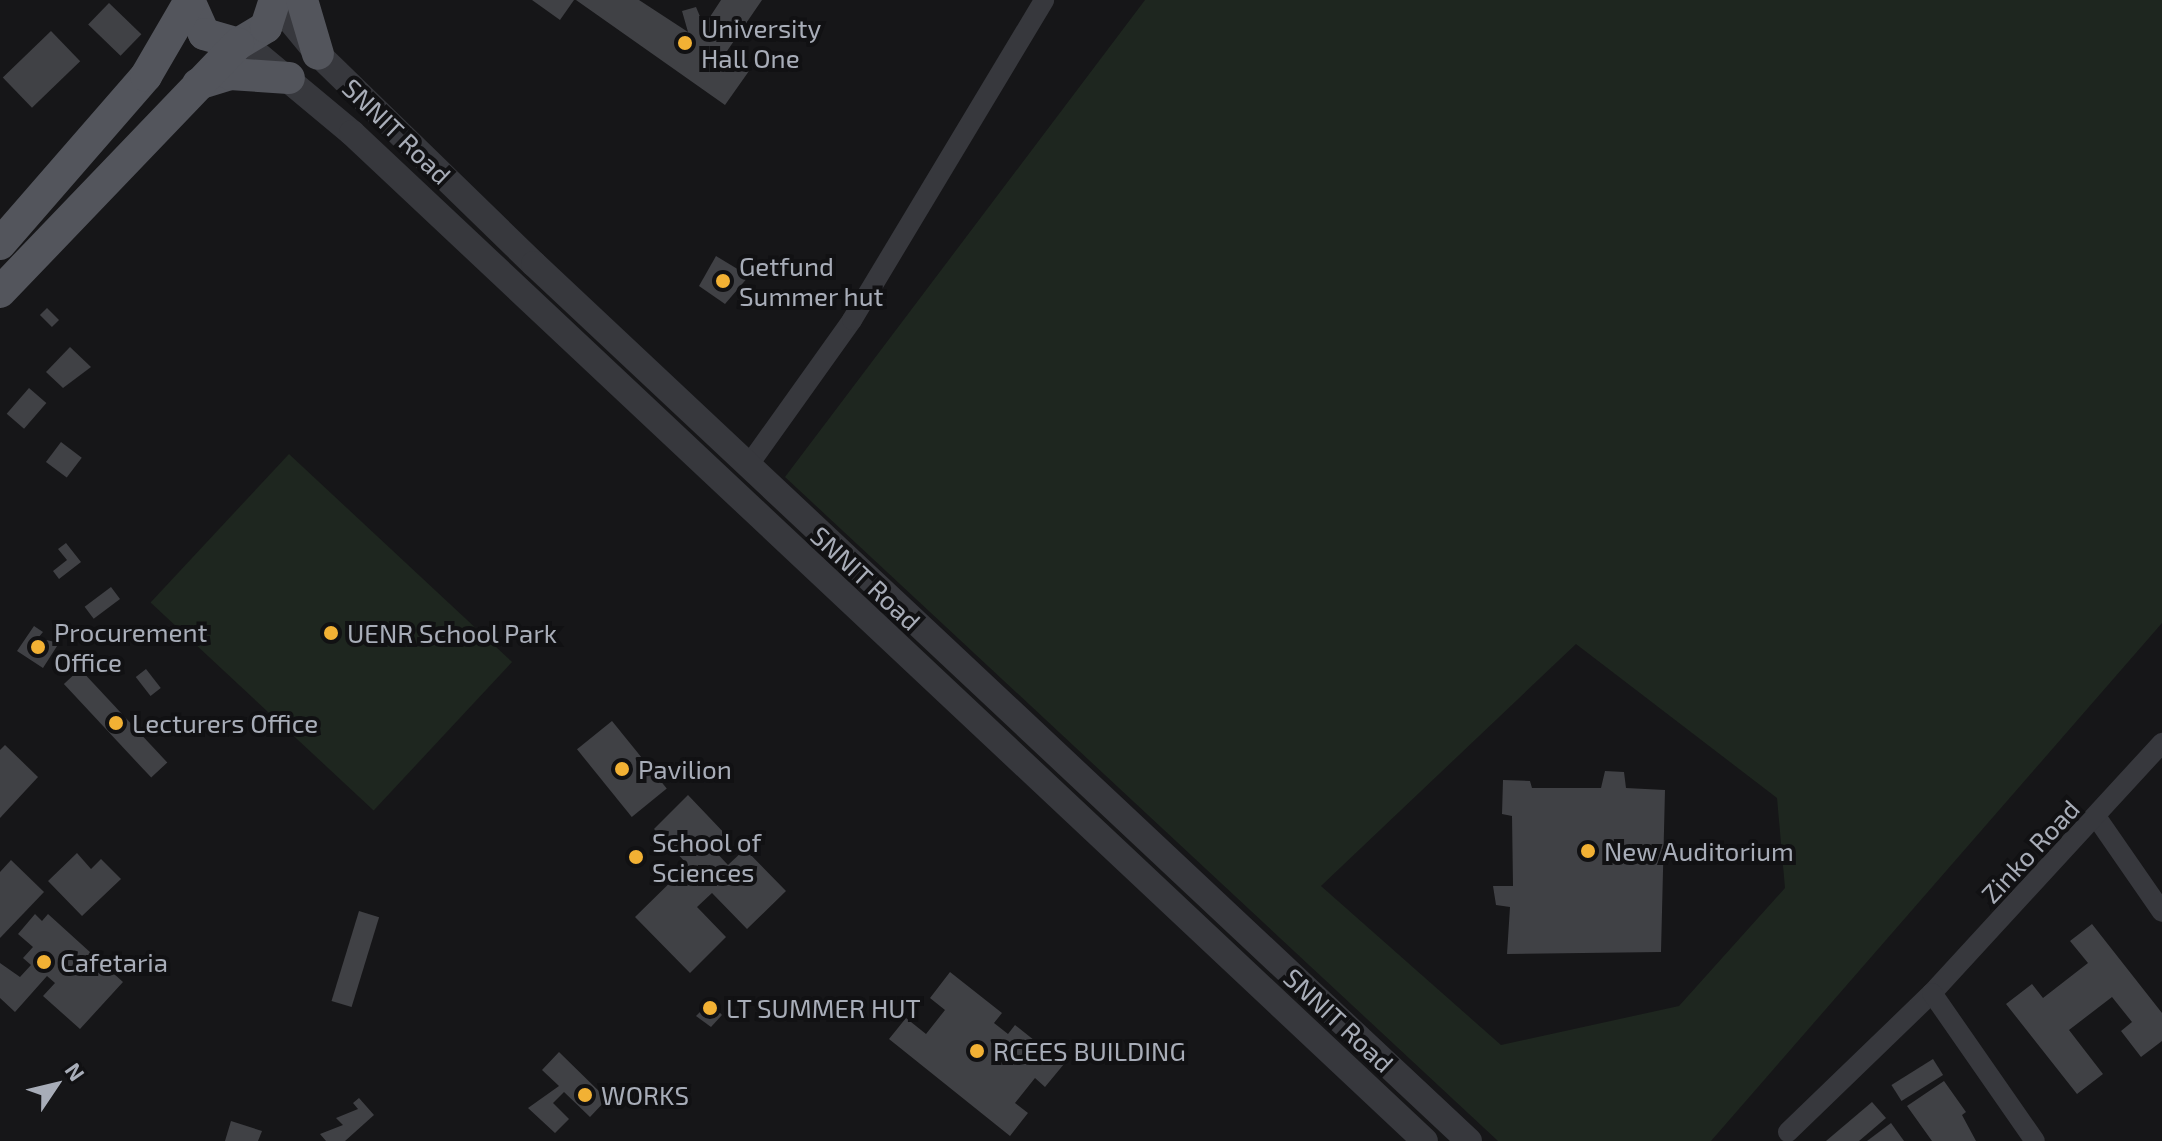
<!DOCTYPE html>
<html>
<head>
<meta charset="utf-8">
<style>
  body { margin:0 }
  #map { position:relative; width:2162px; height:1141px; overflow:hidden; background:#161618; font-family:"Exo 2",sans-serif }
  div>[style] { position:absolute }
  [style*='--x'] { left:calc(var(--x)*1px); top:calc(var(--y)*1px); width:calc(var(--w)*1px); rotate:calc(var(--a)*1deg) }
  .green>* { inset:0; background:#1e261f; transform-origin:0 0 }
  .building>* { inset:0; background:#404145; transform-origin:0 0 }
  .minor>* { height:20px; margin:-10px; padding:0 10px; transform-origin:10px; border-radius:10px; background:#37383d }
  .tertiary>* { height:26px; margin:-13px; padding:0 13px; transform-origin:13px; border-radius:13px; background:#37383d }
  .primary>* { height:32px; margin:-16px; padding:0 16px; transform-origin:16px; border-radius:16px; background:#53555c }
  .dots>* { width:22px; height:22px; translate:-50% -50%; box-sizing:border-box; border:4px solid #111113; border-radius:50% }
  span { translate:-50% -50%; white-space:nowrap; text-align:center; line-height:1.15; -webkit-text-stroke:8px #111113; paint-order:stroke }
  .poi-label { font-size:26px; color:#a8adb8 }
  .left { translate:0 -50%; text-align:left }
  .street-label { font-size:26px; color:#a8adb8 }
  .north { position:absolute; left:16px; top:1045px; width:80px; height:80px; -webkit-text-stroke:6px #111113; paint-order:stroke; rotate:55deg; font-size:22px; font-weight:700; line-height:32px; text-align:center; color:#a8adb8 }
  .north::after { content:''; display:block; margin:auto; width:28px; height:36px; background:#a8adb8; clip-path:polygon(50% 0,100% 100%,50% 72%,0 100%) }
</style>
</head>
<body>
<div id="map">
  <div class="green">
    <div style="clip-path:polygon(evenodd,1145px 0,2162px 0,2162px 623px,1711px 1141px,1498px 1141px,785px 477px,1145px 0,1576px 644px,1777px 798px,1785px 888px,1679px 1006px,1501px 1045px,1321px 886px,1576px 644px)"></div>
    <div style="left:289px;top:454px;width:305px;height:203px;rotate:43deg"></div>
  </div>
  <div class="building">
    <div style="clip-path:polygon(532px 0,574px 0,560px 20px)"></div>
    <div style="clip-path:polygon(576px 0,639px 0,688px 32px,682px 11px,696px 7px,704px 26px,721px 0,762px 0,725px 54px,749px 71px,725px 105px)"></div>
    <div style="left:109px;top:3px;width:45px;height:30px;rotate:44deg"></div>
    <div style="left:51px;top:31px;width:42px;height:67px;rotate:46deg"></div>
    <div style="clip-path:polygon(716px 256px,749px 276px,725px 304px,699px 286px)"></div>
    <div style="left:47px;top:308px;width:17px;height:10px;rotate:45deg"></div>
    <div style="clip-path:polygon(70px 347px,91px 367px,63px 388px,46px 372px)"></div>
    <div style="left:29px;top:388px;width:23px;height:34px;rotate:41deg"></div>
    <div style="left:61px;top:442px;width:26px;height:25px;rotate:37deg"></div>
    <div style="clip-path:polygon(66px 543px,81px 562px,59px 579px,53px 571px,67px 560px,58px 549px)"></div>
    <div style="left:111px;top:587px;width:15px;height:33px;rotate:53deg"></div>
    <div style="clip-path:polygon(34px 626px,43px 632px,38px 638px,59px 643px,43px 668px,17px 651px)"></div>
    <div style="left:80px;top:669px;width:128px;height:22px;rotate:47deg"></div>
    <div style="left:146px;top:669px;width:24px;height:13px;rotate:52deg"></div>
    <div style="left:612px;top:721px;width:87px;height:45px;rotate:51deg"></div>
    <div style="clip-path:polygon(5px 745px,38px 777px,0 818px,0 750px)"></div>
    <div style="clip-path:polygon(1605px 771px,1624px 772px,1626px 788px,1665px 790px,1661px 952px,1507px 954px,1510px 907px,1496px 905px,1493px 886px,1513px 886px,1512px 816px,1502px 814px,1503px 780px,1530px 781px,1532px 788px,1601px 788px)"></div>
    <div style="clip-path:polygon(688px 795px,727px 836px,713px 849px,728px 865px,745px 849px,786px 891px,747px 929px,712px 893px,697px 907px,726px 937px,690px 973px,635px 917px,688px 865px,654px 829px)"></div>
    <div style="clip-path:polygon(77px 853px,91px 869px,101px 859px,121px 879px,82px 916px,48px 881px)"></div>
    <div style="clip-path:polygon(11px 860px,44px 892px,0 938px,0 872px)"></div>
    <div style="left:359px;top:911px;width:21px;height:94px;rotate:17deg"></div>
    <div style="clip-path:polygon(35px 914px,42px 921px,48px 914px,123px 982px,80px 1029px,43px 996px,55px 983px,47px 976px,15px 1012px,0 998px,0 963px,20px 977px,31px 965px,23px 958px,33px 947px,18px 934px)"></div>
    <div style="clip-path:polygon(2092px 924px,2162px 1013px,2162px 1041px,2141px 1057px,2121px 1031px,2132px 1022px,2112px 997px,2069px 1030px,2103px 1074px,2077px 1094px,2006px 1004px,2032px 984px,2043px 998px,2088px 963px,2070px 941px)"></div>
    <div style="clip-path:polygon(950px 972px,1002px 1013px,994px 1023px,1008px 1034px,1015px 1025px,1064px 1064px,1045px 1087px,1035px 1078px,1015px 1103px,1028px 1113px,1010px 1136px,889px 1039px,906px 1018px,926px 1034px,945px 1010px,930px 998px)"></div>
    <div style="clip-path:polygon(710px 1002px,722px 1015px,711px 1027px,696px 1016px)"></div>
    <div style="clip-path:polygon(559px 1052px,607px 1099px,590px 1117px,564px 1092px,553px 1103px,569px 1119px,555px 1133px,528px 1108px,559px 1086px,542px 1070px)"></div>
    <div style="left:1933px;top:1059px;width:19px;height:49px;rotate:58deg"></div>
    <div style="clip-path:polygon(1944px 1081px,1966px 1112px,1962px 1115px,1976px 1141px,1932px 1141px,1907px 1106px)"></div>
    <div style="clip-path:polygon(359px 1098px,374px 1115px,345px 1141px,326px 1141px,320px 1134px,343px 1125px,336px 1118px,358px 1109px,353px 1103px)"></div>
    <div style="clip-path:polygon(1872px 1102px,1886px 1118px,1859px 1141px,1826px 1141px)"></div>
    <div style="clip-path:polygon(231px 1121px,262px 1131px,258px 1141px,225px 1141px)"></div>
    <div style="clip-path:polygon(1891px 1123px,1904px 1141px,1867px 1141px)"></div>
  </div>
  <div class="minor">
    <div style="--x:748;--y:466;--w:179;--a:-54.5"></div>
    <div style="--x:852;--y:320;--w:373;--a:-59"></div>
    <div style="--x:2097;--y:818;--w:114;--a:55.3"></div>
    <div style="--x:1932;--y:993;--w:340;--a:-47.4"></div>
    <div style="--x:1788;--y:1132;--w:200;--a:-44"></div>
    <div style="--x:1932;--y:993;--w:180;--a:55.2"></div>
  </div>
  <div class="tertiary">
    <div style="--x:275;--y:2;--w:67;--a:50.4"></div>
    <div style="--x:318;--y:54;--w:301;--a:44.2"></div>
    <div style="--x:534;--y:264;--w:1282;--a:43.17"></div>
    <div style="--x:244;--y:43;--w:141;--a:39.8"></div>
    <div style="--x:352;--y:133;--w:1472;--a:43.21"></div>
  </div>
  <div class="primary">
    <div style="--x:189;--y:0;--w:37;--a:66"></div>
    <div style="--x:204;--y:34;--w:35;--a:16"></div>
    <div style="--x:238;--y:44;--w:33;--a:-31"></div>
    <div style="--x:266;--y:27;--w:28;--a:-72"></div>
    <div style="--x:302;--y:0;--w:56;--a:73.5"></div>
    <div style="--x:198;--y:84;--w:34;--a:-17"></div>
    <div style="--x:230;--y:74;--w:59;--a:3.9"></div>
    <div style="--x:0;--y:244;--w:223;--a:-49"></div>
    <div style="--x:146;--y:76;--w:86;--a:-59.8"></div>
    <div style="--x:0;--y:292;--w:344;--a:-46.2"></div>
  </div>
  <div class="dots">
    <div style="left:685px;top:43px;background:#f2b134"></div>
    <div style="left:723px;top:281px;background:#f2b134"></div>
    <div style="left:331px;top:633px;background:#f2b134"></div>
    <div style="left:38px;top:647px;background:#f2b134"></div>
    <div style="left:116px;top:723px;background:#f2b134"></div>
    <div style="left:622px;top:769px;background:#f2b134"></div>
    <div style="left:1588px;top:851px;background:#f2b134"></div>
    <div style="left:636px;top:857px;background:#f2b134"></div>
    <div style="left:44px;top:962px;background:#f2b134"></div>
    <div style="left:710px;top:1008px;background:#f2b134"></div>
    <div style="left:977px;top:1051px;background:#f2b134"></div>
    <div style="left:585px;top:1095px;background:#f2b134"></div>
  </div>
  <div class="poi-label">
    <span class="left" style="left:701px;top:43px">University<br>Hall One</span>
    <span class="left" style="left:739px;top:281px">Getfund<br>Summer hut</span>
    <span class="left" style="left:54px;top:647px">Procurement<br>Office</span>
    <span class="left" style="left:347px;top:633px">UENR School Park</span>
    <span class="left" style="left:132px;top:723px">Lecturers Office</span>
    <span class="left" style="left:638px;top:769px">Pavilion</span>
    <span class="left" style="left:652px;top:857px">School of<br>Sciences</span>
    <span class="left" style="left:1604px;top:851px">New Auditorium</span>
    <span class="left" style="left:60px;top:962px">Cafetaria</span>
    <span class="left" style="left:726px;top:1008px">LT SUMMER HUT</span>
    <span class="left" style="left:993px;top:1051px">RCEES BUILDING</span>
    <span class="left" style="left:601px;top:1095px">WORKS</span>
  </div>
  <div class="street-label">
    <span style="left:397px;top:131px;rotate:44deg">SNNIT Road</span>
    <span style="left:866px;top:578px;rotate:43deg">SNNIT Road</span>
    <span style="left:2030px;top:851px;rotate:-47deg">Zinko Road</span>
    <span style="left:1339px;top:1020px;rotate:43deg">SNNIT Road</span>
  </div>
  <div class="north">N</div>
</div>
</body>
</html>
